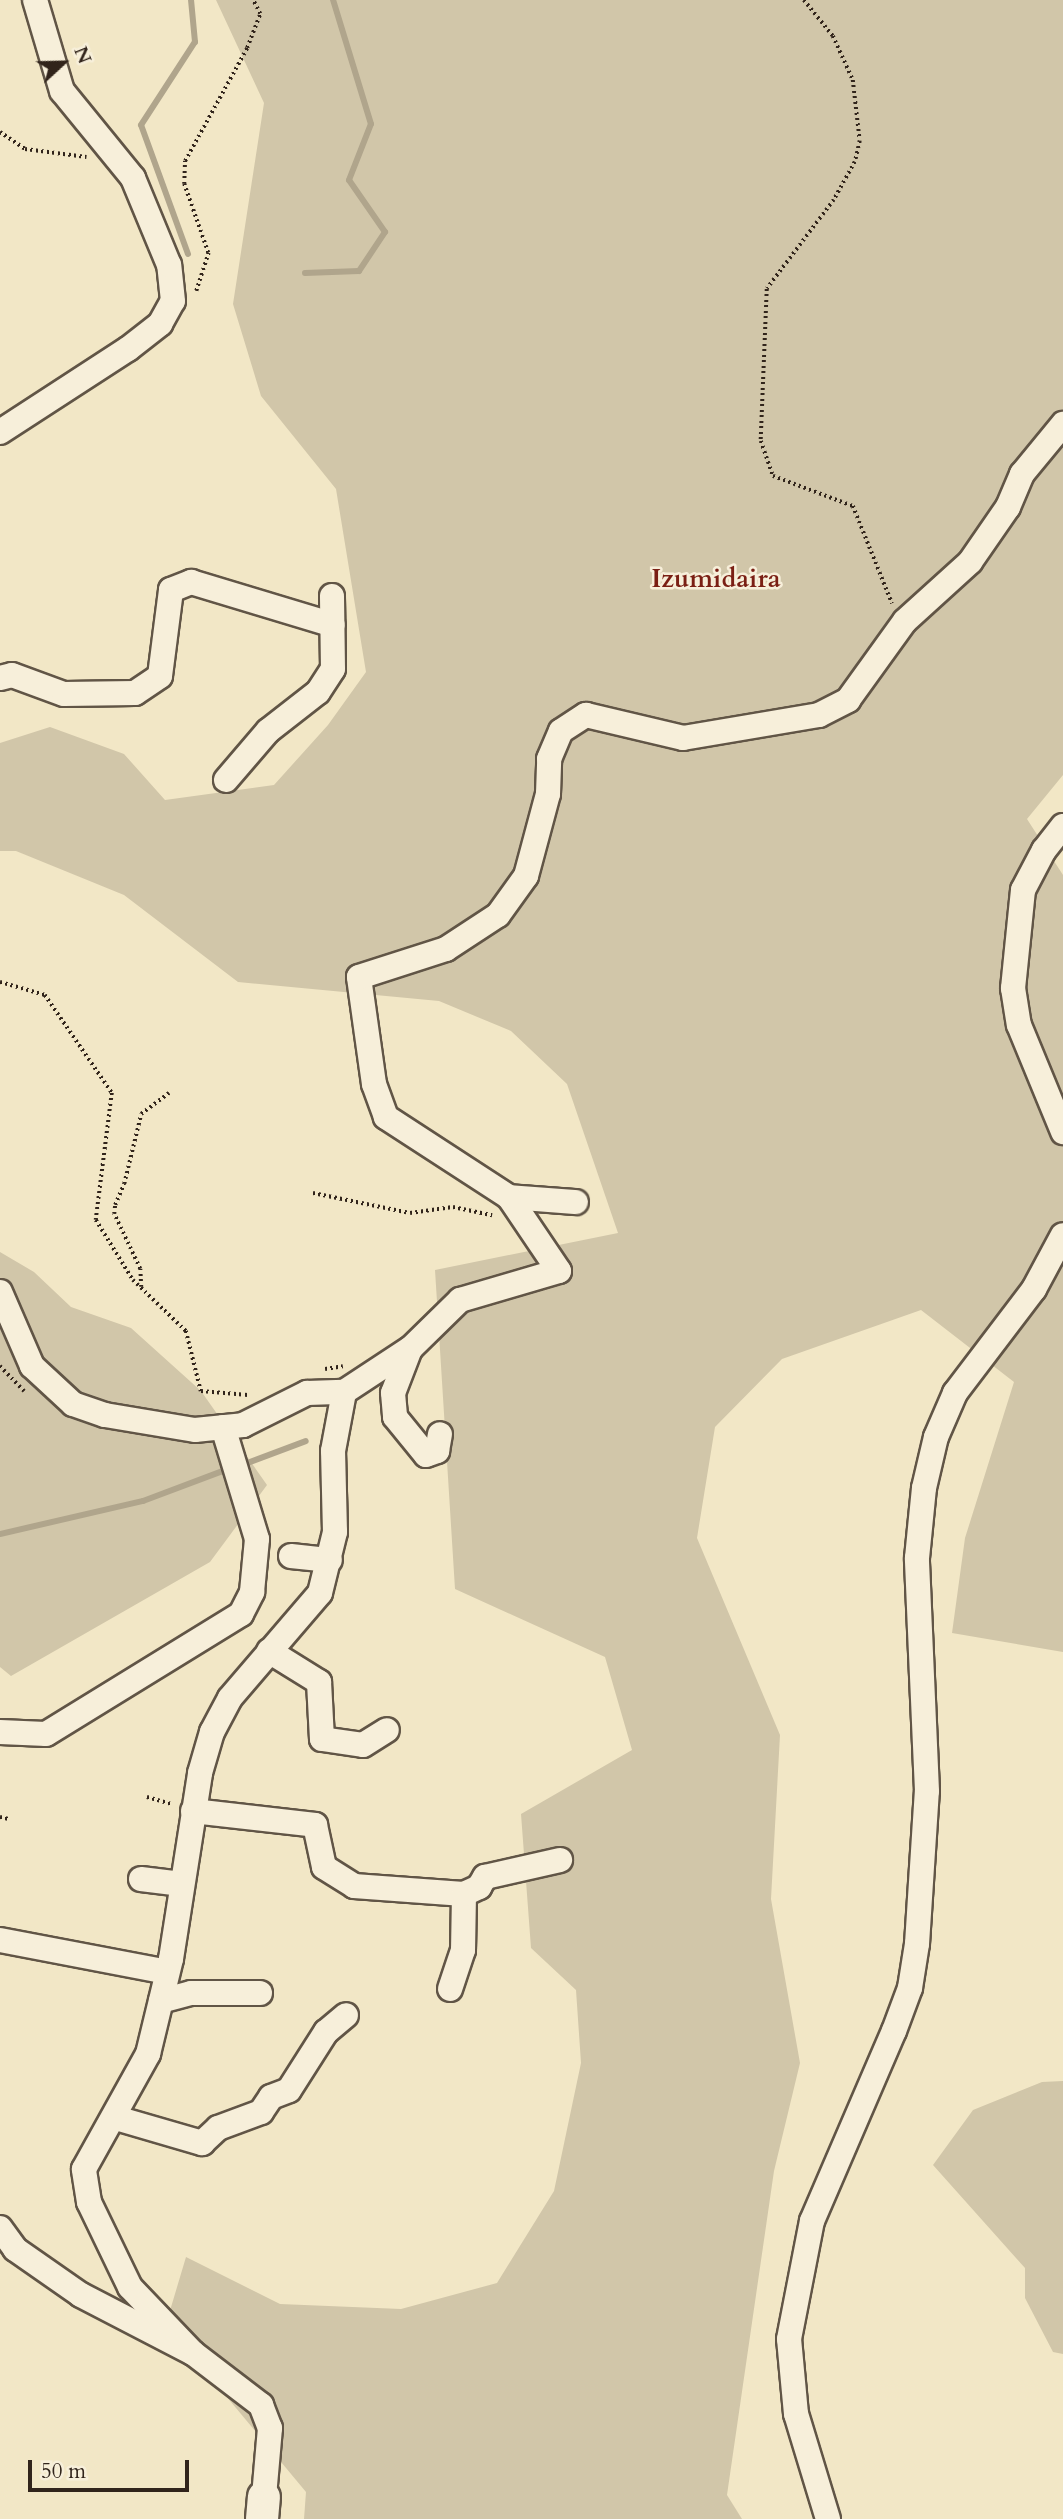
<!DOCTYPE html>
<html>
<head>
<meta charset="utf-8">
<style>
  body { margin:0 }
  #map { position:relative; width:1063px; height:2519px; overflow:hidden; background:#f2e7c6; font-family:Cardo,serif }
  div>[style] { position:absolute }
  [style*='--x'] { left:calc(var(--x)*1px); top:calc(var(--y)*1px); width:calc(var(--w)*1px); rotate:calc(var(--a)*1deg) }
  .green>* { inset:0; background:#d1c6a9 }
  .stream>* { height:6px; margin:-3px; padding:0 3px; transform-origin:3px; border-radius:3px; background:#b0a58c }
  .path>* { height:3.5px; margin-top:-1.75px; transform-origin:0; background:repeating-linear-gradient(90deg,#31241b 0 2px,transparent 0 5.5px) }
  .roads { filter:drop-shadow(2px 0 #615546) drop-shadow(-2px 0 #615546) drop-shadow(0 2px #615546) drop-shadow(0 -2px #615546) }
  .minor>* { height:24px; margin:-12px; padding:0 12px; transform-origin:12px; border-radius:12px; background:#f7efda }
  .tertiary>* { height:32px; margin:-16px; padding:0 16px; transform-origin:16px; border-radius:16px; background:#f7efda }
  span { translate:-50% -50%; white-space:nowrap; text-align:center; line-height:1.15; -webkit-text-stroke:5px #f7efda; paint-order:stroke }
  .quarter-label { font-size:26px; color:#7a1f14; font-weight:700 }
  .north { position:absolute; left:28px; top:28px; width:70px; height:70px; -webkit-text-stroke:5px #f7efda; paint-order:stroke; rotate:68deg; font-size:19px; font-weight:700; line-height:28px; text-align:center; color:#31241b }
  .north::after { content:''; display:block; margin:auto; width:24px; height:32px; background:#31241b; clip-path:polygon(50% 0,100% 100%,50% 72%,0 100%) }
  .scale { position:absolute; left:28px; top:2460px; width:161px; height:32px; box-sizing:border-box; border:4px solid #31241b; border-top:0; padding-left:9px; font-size:21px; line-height:24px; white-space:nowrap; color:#31241b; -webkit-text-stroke:5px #f7efda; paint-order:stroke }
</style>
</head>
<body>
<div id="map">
  <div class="green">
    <div style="clip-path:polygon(216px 0,1063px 0,1063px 775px,1027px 819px,1063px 875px,1063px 1652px,952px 1633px,965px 1538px,1014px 1382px,921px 1310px,782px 1359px,715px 1427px,697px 1538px,780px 1735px,771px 1899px,800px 2063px,774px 2171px,727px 2495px,742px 2519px,304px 2519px,306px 2492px,166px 2324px,186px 2257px,280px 2304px,401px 2309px,497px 2283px,554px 2191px,581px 2063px,576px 1990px,531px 1948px,521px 1814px,632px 1750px,605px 1657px,455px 1589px,435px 1270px,618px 1233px,567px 1084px,511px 1031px,439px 1001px,238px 982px,124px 895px,16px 851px,0 851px,0 743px,50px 727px,124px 754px,165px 800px,274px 785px,328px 725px,366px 672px,336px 489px,261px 396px,233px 304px,264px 103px)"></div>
    <div style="clip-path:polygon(0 1252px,34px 1272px,71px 1307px,131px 1328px,201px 1391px,267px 1485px,210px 1562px,11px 1676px,0 1667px)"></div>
    <div style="clip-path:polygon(1063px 2081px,1063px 2354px,1053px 2352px,1025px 2298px,1025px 2268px,933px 2165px,973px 2110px,1042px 2082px)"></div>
  </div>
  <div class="stream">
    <div style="--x:188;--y:254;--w:137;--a:-110"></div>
    <div style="--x:141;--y:125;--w:99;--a:-57"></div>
    <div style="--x:195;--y:42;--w:42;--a:-95.4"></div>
    <div style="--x:305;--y:273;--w:54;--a:-2.1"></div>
    <div style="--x:359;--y:271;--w:47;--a:-56.3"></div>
    <div style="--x:385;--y:232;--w:63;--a:-124.7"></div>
    <div style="--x:349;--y:180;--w:60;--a:-68.6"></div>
    <div style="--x:371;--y:124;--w:130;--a:-107"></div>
    <div style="--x:242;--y:1465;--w:68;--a:-20.6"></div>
    <div style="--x:0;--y:1534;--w:147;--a:-13"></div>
    <div style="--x:143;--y:1501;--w:94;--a:-20.6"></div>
  </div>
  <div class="path">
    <div style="--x:804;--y:0;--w:46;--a:51.1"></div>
    <div style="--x:833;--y:36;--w:48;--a:65.6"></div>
    <div style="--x:853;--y:80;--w:61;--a:83.5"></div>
    <div style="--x:860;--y:141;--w:22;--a:103"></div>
    <div style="--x:855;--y:162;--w:43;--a:118.9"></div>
    <div style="--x:834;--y:200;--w:111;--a:127"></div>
    <div style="--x:767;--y:289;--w:152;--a:92.3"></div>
    <div style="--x:761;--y:441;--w:37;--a:71"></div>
    <div style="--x:773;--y:476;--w:85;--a:20.6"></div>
    <div style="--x:853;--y:506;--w:105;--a:68.1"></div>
    <div style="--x:0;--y:132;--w:30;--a:34"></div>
    <div style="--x:25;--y:149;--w:62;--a:7.5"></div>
    <div style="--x:196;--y:291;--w:40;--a:-72"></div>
    <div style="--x:208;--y:253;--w:73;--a:-109.2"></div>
    <div style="--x:184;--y:184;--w:23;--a:-88"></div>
    <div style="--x:185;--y:161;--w:129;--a:-61.2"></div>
    <div style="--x:247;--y:48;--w:36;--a:-69"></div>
    <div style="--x:260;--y:14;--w:16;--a:-117"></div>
    <div style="--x:0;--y:982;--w:47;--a:16.1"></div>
    <div style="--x:45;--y:995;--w:119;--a:55.6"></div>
    <div style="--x:112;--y:1093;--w:128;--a:97.2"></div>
    <div style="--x:96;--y:1220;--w:70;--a:58.3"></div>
    <div style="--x:133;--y:1280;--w:74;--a:43.9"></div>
    <div style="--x:186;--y:1331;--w:62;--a:76"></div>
    <div style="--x:201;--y:1391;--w:47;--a:4.9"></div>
    <div style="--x:313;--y:1193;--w:99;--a:11.7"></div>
    <div style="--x:410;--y:1213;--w:43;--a:-7.9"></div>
    <div style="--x:453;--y:1207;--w:40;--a:12"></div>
    <div style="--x:141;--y:1287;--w:18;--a:-93"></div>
    <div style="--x:140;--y:1269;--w:61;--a:-115.3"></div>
    <div style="--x:114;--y:1214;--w:9;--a:-84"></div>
    <div style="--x:115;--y:1205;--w:23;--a:-67"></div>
    <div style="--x:124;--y:1184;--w:72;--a:-76.3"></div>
    <div style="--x:141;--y:1114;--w:35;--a:-37"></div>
    <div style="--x:0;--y:1366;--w:35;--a:46"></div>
    <div style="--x:325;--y:1369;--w:18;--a:-9"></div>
    <div style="--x:147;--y:1797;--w:25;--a:16"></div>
    <div style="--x:0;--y:1817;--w:9;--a:13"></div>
  </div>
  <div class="roads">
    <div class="minor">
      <div style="--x:0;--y:432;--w:153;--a:-33"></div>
      <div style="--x:128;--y:349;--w:41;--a:-38"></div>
      <div style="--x:160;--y:324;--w:26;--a:-61"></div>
      <div style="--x:173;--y:301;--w:36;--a:-96"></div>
      <div style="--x:169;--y:265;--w:94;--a:-112.5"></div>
      <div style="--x:133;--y:178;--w:112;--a:-129.2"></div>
      <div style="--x:62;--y:91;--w:95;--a:-106.5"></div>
      <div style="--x:0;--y:678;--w:12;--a:-14"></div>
      <div style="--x:12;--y:675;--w:55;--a:20.1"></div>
      <div style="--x:64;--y:694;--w:71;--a:-0.8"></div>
      <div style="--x:135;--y:693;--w:30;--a:-34"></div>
      <div style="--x:160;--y:676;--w:87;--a:-82.7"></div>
      <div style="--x:171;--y:590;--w:22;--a:-22"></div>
      <div style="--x:191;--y:582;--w:148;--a:16.8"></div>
      <div style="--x:226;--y:780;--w:65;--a:-49.4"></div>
      <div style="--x:268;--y:731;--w:63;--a:-38"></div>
      <div style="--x:318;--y:692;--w:27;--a:-57"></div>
      <div style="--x:333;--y:669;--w:73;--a:-90.8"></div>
      <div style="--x:1063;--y:826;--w:31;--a:128"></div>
      <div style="--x:1044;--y:850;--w:45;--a:117.7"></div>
      <div style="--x:1023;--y:890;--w:99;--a:95.8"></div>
      <div style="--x:1013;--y:988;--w:37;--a:81"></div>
      <div style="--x:1019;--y:1025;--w:116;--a:67.6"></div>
      <div style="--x:509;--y:1197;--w:67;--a:4.3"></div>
      <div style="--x:0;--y:1292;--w:81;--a:66.6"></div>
      <div style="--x:32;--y:1366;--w:56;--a:42.8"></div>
      <div style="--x:73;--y:1404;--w:34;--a:19"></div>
      <div style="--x:105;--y:1415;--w:91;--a:9.5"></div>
      <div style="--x:195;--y:1430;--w:48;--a:-5.9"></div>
      <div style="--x:243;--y:1425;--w:72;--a:-26.6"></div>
      <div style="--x:307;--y:1393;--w:37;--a:-2"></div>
      <div style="--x:344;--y:1392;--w:80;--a:-33.3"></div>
      <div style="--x:411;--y:1348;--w:69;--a:-44.4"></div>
      <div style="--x:460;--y:1300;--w:103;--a:-16.3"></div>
      <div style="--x:559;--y:1271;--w:89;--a:-124"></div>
      <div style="--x:509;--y:1197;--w:147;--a:-147"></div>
      <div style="--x:386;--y:1117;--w:35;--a:-110"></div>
      <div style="--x:374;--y:1084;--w:108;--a:-98"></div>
      <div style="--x:359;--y:977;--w:91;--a:-17.8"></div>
      <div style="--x:446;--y:949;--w:62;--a:-33.2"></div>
      <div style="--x:498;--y:915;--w:48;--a:-54.3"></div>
      <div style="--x:526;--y:876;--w:85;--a:-75"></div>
      <div style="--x:548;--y:794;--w:35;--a:-88"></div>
      <div style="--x:549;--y:759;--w:30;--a:-67"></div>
      <div style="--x:561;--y:731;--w:30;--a:-33"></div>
      <div style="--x:586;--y:715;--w:100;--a:13.3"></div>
      <div style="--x:683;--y:738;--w:138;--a:-9.6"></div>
      <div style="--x:819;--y:715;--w:33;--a:-27"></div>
      <div style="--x:848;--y:700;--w:97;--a:-54.2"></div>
      <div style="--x:905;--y:621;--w:88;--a:-42.2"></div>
      <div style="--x:970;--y:562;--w:67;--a:-55.4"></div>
      <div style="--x:1008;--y:507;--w:36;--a:-67"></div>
      <div style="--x:1022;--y:474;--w:65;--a:-50.6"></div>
      <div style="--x:410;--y:1349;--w:47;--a:111.1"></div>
      <div style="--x:393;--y:1393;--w:24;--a:85"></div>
      <div style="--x:395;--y:1417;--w:49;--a:50.8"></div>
      <div style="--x:426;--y:1455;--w:12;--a:-20"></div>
      <div style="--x:437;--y:1451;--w:17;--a:-80"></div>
      <div style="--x:291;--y:1556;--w:39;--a:6"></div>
      <div style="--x:269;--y:1651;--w:59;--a:31.8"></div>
      <div style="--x:319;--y:1682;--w:57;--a:87"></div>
      <div style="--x:322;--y:1739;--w:41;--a:8.3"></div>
      <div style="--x:363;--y:1745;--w:28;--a:-32"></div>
      <div style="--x:0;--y:1732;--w:46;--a:2.5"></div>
      <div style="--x:46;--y:1734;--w:229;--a:-31.6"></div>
      <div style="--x:241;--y:1614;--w:25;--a:-63"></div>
      <div style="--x:252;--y:1592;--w:53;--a:-84.6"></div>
      <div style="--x:257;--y:1539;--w:117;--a:-106.9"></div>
      <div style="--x:193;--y:1811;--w:123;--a:6.5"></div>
      <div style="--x:315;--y:1825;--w:43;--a:77.9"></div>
      <div style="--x:324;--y:1867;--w:36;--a:32"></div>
      <div style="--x:354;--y:1886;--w:110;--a:4.2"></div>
      <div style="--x:464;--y:1894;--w:56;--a:91"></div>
      <div style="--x:463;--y:1950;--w:41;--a:108.4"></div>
      <div style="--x:141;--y:1879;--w:39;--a:7"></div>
      <div style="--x:464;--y:1894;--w:17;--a:-25"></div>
      <div style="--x:479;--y:1887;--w:12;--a:-59"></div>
      <div style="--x:485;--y:1877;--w:77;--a:-12.8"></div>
      <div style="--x:0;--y:1940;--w:170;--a:10.8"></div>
      <div style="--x:161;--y:2001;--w:31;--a:-15"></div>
      <div style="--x:191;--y:1993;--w:69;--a:0"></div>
      <div style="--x:116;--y:2118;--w:90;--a:16.2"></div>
      <div style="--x:202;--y:2143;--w:22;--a:-43"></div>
      <div style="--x:218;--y:2128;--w:46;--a:-20.4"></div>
      <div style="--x:261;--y:2112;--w:18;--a:-56"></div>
      <div style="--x:271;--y:2097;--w:19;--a:-21"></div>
      <div style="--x:289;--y:2090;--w:69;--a:-57.5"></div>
      <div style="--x:326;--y:2032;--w:26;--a:-40"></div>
      <div style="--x:0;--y:2228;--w:26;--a:54"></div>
      <div style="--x:15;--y:2249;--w:80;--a:34.9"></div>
      <div style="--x:81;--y:2295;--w:126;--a:27.4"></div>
      <div style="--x:193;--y:2353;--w:86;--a:37.4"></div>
      <div style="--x:261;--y:2405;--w:25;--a:69"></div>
      <div style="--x:270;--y:2428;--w:69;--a:95"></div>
      <div style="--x:193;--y:2353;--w:91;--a:-133.7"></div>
      <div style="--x:130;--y:2287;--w:94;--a:-115.8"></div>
      <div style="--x:89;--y:2202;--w:33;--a:-99"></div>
      <div style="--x:84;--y:2169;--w:132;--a:-60.9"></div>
      <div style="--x:148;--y:2054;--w:98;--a:-76.4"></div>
      <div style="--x:171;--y:1959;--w:188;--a:-81.1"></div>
      <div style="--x:200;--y:1773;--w:43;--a:-73.7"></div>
      <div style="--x:212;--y:1732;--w:38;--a:-62"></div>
      <div style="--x:230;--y:1698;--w:138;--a:-49.4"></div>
      <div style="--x:320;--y:1593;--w:63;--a:-76.2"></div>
      <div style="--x:335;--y:1532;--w:81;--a:-91.4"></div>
      <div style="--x:333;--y:1451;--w:60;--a:-79.4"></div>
      <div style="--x:828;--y:2519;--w:110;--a:-106.9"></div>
      <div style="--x:796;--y:2414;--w:75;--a:-95.3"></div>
      <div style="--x:789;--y:2339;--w:120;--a:-79"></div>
      <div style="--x:812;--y:2221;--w:207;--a:-66.7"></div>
      <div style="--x:894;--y:2031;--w:46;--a:-69.6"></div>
      <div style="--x:910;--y:1988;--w:45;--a:-81"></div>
      <div style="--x:917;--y:1944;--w:153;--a:-86.3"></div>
      <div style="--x:927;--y:1791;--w:233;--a:-92.5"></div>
      <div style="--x:917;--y:1558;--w:70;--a:-84.3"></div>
      <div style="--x:924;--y:1488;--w:52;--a:-76.8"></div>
      <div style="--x:936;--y:1437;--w:48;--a:-66.6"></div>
      <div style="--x:955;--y:1393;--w:131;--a:-52.8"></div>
      <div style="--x:1034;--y:1289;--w:61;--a:-61.8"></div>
    </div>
    <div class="tertiary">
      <div style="--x:262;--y:2519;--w:22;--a:-85"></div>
    </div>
  </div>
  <div class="quarter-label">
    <span style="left:716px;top:579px">Izumidaira</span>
  </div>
  <div class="north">N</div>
  <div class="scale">50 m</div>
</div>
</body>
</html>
